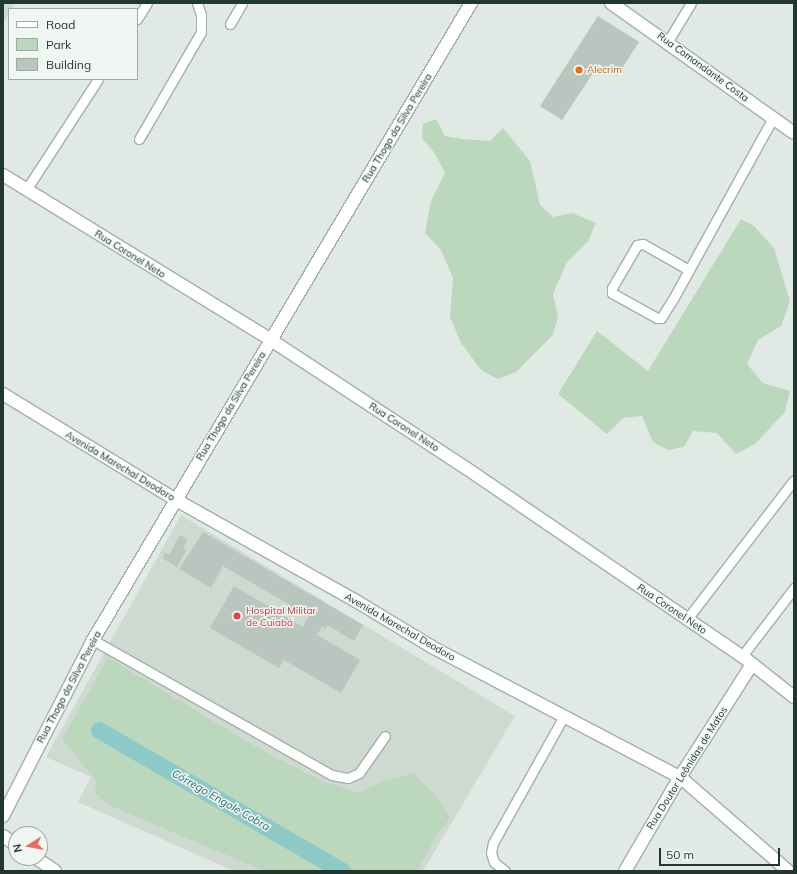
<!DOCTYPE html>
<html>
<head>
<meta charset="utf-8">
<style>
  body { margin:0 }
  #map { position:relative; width:797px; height:874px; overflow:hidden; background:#e0e9e3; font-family:Mulish,sans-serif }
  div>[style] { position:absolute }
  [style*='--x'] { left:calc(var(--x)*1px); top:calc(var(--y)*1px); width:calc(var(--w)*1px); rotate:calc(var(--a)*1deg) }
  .built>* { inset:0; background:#ced9d2 }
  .green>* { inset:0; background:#bbd8bd }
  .canal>* { height:17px; margin:-8.5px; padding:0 8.5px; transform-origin:8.5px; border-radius:8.5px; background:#8dc9c7 }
  .building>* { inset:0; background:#b8c6bf }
  .roads { filter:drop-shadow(1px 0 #a3b0a9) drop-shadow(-1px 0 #a3b0a9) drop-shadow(0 1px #a3b0a9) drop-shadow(0 -1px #a3b0a9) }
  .service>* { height:9px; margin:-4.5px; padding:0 4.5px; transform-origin:4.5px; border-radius:4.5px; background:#fff }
  .minor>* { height:12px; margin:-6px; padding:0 6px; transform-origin:6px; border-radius:6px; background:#fff }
  .tertiary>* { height:12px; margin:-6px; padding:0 6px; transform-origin:6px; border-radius:6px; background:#fff }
  .dots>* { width:11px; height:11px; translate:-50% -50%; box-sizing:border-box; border:2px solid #f0f6f2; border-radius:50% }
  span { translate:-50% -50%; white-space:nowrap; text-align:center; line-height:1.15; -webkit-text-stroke:3px #f0f6f2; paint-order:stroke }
  .street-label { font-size:10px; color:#22372e }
  .food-label { font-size:10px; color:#c56008 }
  .left { translate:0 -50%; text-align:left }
  .health-label { font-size:10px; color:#be3a42 }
  .water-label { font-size:11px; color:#236d6c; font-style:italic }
  .frame { position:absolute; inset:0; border:4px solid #22372e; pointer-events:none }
  .legend { position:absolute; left:8px; top:8px; width:130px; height:72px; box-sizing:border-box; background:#f0f6f2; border:1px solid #9eaaa4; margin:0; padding:5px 7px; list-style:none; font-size:12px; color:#22372e }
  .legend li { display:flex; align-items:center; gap:8px; height:20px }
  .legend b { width:20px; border:1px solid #9eaaa4 }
  .north { position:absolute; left:8px; top:826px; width:40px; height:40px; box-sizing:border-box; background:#f0f6f2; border:1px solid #9eaaa4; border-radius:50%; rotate:259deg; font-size:11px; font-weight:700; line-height:16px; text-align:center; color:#22372e }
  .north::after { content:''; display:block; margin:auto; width:14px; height:18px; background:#e36c64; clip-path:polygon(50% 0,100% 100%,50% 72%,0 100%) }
  .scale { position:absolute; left:659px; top:848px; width:121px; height:18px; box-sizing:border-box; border:2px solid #22372e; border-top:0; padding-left:5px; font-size:12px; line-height:14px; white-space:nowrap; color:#22372e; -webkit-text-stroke:3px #f0f6f2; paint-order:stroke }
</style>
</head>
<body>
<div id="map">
  <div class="built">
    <div style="clip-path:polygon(3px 3px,15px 3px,3px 24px)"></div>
    <div style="clip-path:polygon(181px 515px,515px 716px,423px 871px,234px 871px,78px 802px,91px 777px,46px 757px)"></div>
  </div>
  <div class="green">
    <div style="clip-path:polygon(436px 119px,445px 136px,463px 139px,490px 141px,503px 128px,530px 161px,540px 205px,553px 217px,572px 213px,596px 223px,588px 241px,567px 262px,553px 294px,558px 317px,553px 335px,516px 372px,498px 379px,481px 370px,461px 343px,450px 317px,453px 278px,441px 250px,425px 233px,431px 201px,445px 173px,434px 152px,422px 138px,423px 124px)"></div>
    <div style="clip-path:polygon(741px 219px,754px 226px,774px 248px,790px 301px,781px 326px,758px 340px,747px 364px,763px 383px,790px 391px,785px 412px,755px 444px,736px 454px,717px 433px,693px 431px,684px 447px,668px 450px,653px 442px,642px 416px,623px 418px,607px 434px,558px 394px,597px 331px,648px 371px)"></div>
    <div style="clip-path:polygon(108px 658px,265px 752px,322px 781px,358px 793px,387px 780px,414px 773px,437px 797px,450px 818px,435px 838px,417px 871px,264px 871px,111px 806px,95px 793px,96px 780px,62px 739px)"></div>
  </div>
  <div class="canal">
    <div style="--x:99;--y:730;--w:281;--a:30.1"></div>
  </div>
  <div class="building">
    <div style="clip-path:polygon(598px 16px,639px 42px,617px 76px,599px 64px,562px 120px,540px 106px)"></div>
    <div style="clip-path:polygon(203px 532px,363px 625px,354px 641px,327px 625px,325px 629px,322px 626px,317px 635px,360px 660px,341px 693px,284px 660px,279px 668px,210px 628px,234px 586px,303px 627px,309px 616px,223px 566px,211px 588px,179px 569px)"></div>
    <div style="clip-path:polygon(180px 535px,188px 540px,183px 548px,186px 550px,177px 567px,162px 558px,165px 552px,169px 555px)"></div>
  </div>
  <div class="roads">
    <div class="service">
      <div style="--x:137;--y:19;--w:19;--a:-58"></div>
      <div style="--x:230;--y:24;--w:24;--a:-60"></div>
      <div style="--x:668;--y:41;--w:44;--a:-58.8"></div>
      <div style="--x:139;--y:139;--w:124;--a:-59.9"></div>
      <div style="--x:201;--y:32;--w:17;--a:-90"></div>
      <div style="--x:201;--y:15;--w:13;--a:-108"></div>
      <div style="--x:26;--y:190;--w:132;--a:-57"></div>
      <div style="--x:689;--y:270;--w:53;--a:-150.5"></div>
      <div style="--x:643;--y:244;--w:6;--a:171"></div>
      <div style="--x:637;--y:245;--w:50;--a:120.2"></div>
      <div style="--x:612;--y:288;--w:5;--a:90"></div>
      <div style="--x:612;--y:293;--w:51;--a:29.1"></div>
      <div style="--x:657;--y:318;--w:4;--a:0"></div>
      <div style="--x:661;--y:318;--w:22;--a:-58"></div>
      <div style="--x:673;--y:299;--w:207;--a:-61.1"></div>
      <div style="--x:687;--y:619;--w:175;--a:-52.4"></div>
      <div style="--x:93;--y:640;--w:274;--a:29.5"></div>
      <div style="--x:332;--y:775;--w:16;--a:11"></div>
      <div style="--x:348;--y:778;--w:12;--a:-24"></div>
      <div style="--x:359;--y:773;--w:45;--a:-54.9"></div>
      <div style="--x:742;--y:656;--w:86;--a:-52.6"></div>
      <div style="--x:505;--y:871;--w:14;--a:-141"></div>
      <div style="--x:494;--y:862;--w:9;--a:-108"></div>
      <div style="--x:491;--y:853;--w:10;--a:-79"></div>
      <div style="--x:493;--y:843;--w:145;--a:-60.8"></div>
    </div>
    <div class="minor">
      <div style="--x:3;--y:175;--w:315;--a:31.6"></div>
      <div style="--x:271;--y:340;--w:233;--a:33.3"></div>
      <div style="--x:466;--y:468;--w:334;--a:34.3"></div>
      <div style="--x:742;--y:656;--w:66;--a:38.3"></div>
      <div style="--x:3;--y:394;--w:203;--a:31.5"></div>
      <div style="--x:176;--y:500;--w:206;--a:29.3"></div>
      <div style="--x:356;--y:601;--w:89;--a:31.2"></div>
      <div style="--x:432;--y:647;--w:280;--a:27.7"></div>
      <div style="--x:680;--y:777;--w:143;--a:41"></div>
      <div style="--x:3;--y:836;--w:16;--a:35"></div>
      <div style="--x:36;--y:858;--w:23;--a:34"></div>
      <div style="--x:625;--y:871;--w:109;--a:-59.7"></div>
      <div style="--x:680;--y:777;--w:132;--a:-57.4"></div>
    </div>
    <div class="tertiary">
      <div style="--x:611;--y:3;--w:224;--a:35.4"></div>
      <div style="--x:3;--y:816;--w:198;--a:-62.9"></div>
      <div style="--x:93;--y:640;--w:741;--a:-59.31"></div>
    </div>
  </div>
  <div class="dots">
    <div style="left:579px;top:70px;background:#e8710a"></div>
    <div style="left:237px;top:616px;background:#e0444e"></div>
  </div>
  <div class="street-label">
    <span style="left:703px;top:67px;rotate:36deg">Rua Comandante Costa</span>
    <span style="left:397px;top:128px;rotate:-59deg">Rua Thogo da Silva Pereira</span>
    <span style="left:130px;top:254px;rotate:32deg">Rua Coronel Neto</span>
    <span style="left:231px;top:406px;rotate:-59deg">Rua Thogo da Silva Pereira</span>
    <span style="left:404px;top:427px;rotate:33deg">Rua Coronel Neto</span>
    <span style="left:120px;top:466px;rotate:31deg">Avenida Marechal Deodoro</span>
    <span style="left:672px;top:609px;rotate:34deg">Rua Coronel Neto</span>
    <span style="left:400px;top:627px;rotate:30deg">Avenida Marechal Deodoro</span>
    <span style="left:69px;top:687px;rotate:-62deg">Rua Thogo da Silva Pereira</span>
    <span style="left:687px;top:768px;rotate:-58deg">Rua Doutor Leônidas de Matos</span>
  </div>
  <div class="food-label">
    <span class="left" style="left:587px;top:70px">Alecrim</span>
  </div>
  <div class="health-label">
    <span class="left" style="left:246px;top:616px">Hospital Militar<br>de Cuiabá</span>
  </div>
  <div class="water-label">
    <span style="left:221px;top:800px;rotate:30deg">Córrego Engole Cobra</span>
  </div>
  <div class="frame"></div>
  <ul class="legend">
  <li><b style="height:5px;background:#fff"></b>Road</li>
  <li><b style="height:11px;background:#bbd8bd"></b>Park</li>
  <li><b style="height:11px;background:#b8c6bf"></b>Building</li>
  </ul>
  <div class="north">N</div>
  <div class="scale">50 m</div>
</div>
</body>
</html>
